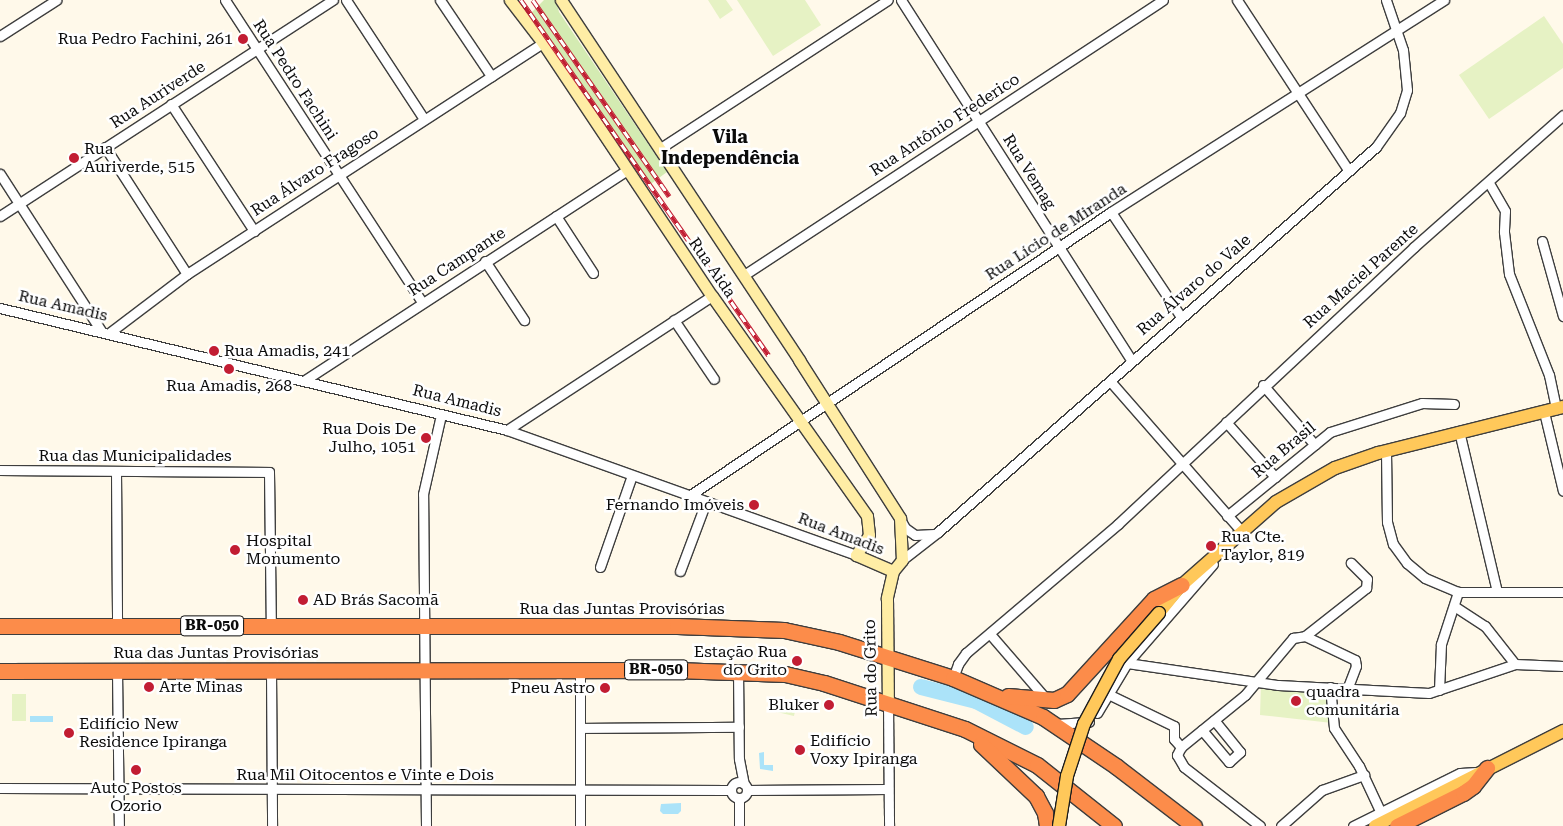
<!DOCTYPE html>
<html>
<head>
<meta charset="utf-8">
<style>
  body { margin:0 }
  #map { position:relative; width:1563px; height:826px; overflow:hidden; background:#fff9ea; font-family:"Roboto Serif",serif }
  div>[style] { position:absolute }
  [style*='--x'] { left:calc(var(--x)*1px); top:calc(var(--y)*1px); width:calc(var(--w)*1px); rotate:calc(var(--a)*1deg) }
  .green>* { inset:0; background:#d4ebb2 }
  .pitch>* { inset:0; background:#e6f2c4; transform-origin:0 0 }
  .water>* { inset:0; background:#abe3f9; transform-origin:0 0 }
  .river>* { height:16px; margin:-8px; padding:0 8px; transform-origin:8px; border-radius:8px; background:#abe3f9 }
  .roads { filter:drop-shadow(1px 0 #3e3e3e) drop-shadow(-1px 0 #3e3e3e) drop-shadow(0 1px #3e3e3e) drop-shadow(0 -1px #3e3e3e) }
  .street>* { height:9px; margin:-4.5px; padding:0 4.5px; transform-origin:4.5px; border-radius:4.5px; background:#fff }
  .street>.ring { margin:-4.5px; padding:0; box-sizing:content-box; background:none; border:9px solid #fff; border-radius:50% }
  .secondary>* { height:11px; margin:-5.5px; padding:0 5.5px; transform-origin:5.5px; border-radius:5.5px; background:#ffeda5 }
  .primary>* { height:12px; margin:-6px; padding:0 6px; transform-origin:6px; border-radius:6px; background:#ffc85a }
  .highway>* { height:15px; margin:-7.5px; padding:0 7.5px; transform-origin:7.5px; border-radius:7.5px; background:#fc8c4a }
  .rail>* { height:4.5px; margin-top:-2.25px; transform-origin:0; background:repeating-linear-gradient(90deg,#fff 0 8px,#c21d33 0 16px); box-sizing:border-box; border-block:1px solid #c21d33 }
  .bridges { filter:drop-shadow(1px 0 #1c1c1c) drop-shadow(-1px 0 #1c1c1c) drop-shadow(0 1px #1c1c1c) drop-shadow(0 -1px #1c1c1c) }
  .primary-bridge>* { height:12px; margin:-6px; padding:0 6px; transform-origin:6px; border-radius:6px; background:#ffc85a }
  .dots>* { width:14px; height:14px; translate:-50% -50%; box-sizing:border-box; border:2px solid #fff; border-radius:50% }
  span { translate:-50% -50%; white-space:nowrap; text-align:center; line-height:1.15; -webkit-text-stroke:5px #fff; paint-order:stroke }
  .shield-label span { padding:1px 4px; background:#fff; border:1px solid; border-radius:4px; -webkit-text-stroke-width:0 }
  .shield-label { font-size:15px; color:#0b0b0b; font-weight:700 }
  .poi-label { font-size:16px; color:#0b0b0b }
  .right { translate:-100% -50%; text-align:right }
  .left { translate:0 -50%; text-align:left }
  .street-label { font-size:16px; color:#0b0b0b }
  .neighbourhood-label { font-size:18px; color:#0b0b0b; font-weight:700 }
</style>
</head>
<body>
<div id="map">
  <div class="green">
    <div style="clip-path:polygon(544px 0,556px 0,559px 12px,667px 172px,648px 186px,530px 14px)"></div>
  </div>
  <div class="pitch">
    <div style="clip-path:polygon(708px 0,726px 0,733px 10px,720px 19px)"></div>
    <div style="clip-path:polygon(737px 0,805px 0,821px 25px,773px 56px)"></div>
    <div style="clip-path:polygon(1544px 16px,1563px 44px,1563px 68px,1489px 119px,1459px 75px)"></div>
    <div style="clip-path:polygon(1261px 684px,1330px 687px,1332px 723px,1260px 715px)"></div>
    <div style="left:12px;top:694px;width:14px;height:27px"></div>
    <div style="left:774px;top:700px;width:23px;height:11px;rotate:13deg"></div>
  </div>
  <div class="water">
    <div style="left:30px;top:716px;width:23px;height:6px"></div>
    <div style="clip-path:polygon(764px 752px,764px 765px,773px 765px,773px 771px,760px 769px,759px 753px)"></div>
    <div style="clip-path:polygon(681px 803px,681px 811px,678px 814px,663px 814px,660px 811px,661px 804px)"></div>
  </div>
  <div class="river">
    <div style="--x:921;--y:687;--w:57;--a:14.3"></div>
    <div style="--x:976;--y:701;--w:56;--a:27.5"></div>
  </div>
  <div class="roads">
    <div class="street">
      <div style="--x:225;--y:0;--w:361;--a:56.9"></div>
      <div style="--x:346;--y:0;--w:142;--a:56.8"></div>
      <div style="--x:440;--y:0;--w:92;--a:56.1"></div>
      <div style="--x:901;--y:0;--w:427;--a:57.4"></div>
      <div style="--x:1237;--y:0;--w:204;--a:56.8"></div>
      <div style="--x:0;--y:36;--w:67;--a:-32.7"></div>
      <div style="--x:171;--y:104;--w:152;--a:56.8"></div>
      <div style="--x:105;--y:147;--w:151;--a:57.2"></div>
      <div style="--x:659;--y:149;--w:273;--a:-33.1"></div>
      <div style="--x:0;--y:174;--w:187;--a:57.2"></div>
      <div style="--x:1489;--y:183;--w:32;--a:60"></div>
      <div style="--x:1505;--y:211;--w:21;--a:93"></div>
      <div style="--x:1504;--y:232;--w:42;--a:83.2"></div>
      <div style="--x:1509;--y:274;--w:109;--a:68.4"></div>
      <div style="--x:1549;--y:375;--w:35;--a:78"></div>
      <div style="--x:1111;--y:212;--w:126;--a:56.3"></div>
      <div style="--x:0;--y:216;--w:397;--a:-33"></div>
      <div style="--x:556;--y:216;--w:68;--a:57"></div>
      <div style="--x:1542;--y:241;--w:78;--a:74.4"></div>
      <div style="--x:485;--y:261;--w:71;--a:56.5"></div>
      <div style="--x:744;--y:275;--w:501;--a:-33.28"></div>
      <div style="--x:0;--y:308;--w:521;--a:13.53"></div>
      <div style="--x:507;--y:430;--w:371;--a:19.7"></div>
      <div style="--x:674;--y:320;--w:71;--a:55.9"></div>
      <div style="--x:109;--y:333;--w:98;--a:-37.1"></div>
      <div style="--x:187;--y:274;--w:424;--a:-33"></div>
      <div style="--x:305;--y:380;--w:382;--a:-33.1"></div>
      <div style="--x:1110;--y:381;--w:201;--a:48.8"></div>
      <div style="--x:1263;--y:385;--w:79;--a:49.1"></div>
      <div style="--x:1544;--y:412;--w:81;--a:76.5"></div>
      <div style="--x:1226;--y:422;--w:74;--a:48.3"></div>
      <div style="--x:507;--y:430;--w:245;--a:-33.2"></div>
      <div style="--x:1459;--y:431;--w:165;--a:76.7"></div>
      <div style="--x:1386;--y:451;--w:71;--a:89.2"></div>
      <div style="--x:1387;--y:522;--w:23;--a:75"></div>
      <div style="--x:1393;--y:544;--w:24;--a:54"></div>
      <div style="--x:1407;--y:563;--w:23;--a:40"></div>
      <div style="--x:1425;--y:578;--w:36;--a:23"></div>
      <div style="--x:1458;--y:592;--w:105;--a:0"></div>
      <div style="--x:0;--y:470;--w:269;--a:0.4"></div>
      <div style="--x:269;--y:472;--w:154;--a:89.3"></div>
      <div style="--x:116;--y:471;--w:154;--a:89.6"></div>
      <div style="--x:689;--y:496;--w:509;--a:-33.94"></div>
      <div style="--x:1111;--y:212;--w:395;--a:-32.5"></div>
      <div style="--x:1227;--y:516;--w:133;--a:-39.2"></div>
      <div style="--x:1330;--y:432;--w:96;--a:-17.5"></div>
      <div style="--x:1422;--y:403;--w:32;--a:2"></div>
      <div style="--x:900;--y:519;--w:10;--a:61"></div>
      <div style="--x:905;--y:528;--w:12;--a:35"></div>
      <div style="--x:915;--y:535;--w:19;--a:-3"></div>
      <div style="--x:902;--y:560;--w:46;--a:-37.9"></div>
      <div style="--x:938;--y:532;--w:583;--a:-41.32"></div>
      <div style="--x:1376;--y:147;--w:42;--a:-54.8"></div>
      <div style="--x:1400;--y:113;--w:24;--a:-73"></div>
      <div style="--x:1407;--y:90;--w:40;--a:-95.7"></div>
      <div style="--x:1403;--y:50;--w:53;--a:-108.8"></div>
      <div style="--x:600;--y:567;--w:97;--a:-70.8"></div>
      <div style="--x:680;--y:571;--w:74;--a:-69.4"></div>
      <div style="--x:1454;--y:606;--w:37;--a:33"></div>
      <div style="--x:1485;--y:626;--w:48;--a:51.7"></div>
      <div style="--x:990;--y:634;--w:87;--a:49.2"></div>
      <div style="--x:1305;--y:636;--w:78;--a:-38.2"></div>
      <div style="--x:1366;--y:588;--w:9;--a:-84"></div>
      <div style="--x:1367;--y:579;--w:23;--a:-135"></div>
      <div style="--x:1127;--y:663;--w:153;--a:8.3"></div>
      <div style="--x:1278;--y:685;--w:151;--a:3"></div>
      <div style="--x:1429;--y:693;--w:91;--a:-18.6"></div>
      <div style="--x:1515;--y:664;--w:48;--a:2.4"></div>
      <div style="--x:117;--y:670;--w:156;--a:89.3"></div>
      <div style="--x:271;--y:670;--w:156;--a:89.6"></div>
      <div style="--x:738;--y:670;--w:89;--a:89.4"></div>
      <div style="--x:739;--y:759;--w:25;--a:79"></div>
      <div style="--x:580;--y:671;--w:155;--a:90"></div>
      <div style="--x:953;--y:678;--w:15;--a:-70"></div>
      <div style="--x:958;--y:664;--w:14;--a:-54"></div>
      <div style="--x:966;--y:653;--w:199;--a:-40.3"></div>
      <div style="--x:1118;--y:524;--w:405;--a:-43.1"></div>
      <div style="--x:1414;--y:247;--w:199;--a:-41.5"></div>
      <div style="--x:1330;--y:687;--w:41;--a:84.4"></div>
      <div style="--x:1334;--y:728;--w:45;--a:56.7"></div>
      <div style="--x:1359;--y:766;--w:52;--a:64.9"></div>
      <div style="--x:1439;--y:690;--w:46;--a:-87.5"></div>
      <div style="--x:1441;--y:644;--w:55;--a:-71.9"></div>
      <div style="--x:1108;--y:694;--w:73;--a:25.9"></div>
      <div style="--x:1174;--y:726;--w:13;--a:90"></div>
      <div style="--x:1174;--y:739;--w:11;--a:49"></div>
      <div style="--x:1181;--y:747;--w:82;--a:-39.1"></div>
      <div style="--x:1245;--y:695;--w:75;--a:-49.9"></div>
      <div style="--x:1293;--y:638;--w:12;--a:-9"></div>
      <div style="--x:1305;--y:636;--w:55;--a:25.6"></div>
      <div style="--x:1355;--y:660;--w:6;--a:81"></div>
      <div style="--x:1356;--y:666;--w:22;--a:111"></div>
      <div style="--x:888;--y:703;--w:123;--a:89.5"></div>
      <div style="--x:1097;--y:713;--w:58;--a:-59"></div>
      <div style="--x:1127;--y:663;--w:131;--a:-49"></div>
      <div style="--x:1057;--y:724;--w:32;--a:-4"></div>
      <div style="--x:580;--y:728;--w:159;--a:-0.4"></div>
      <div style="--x:1202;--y:730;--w:42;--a:49.8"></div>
      <div style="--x:1229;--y:762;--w:15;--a:-42"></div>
      <div style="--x:1240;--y:752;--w:41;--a:-129.1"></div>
      <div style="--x:1181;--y:747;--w:9;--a:117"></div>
      <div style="--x:1177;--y:755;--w:14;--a:60"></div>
      <div style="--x:1184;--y:767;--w:96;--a:37.8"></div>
      <div class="ring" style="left:731px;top:782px;width:7px;height:7px"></div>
      <div style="--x:0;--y:788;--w:731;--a:0.16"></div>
      <div style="--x:747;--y:790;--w:141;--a:-0.4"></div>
      <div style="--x:426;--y:826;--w:332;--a:-90.5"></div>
      <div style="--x:423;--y:494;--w:81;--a:-77.2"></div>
      <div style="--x:739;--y:826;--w:28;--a:-90"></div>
      <div style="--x:1281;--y:826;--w:55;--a:-41.3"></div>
      <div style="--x:1322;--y:790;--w:45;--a:-19.7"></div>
      <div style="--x:1353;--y:826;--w:119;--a:-26.4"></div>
      <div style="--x:1460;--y:773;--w:17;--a:-3"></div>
    </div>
    <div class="secondary">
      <div style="--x:510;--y:0;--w:54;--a:52.5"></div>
      <div style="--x:543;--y:43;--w:304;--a:56.3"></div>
      <div style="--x:712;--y:296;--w:269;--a:54.8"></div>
      <div style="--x:867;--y:516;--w:19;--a:84"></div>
      <div style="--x:869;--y:535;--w:24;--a:123"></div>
      <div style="--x:856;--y:555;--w:40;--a:23.4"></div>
      <div style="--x:561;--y:0;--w:432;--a:56.5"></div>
      <div style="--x:799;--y:360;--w:188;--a:57.4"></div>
      <div style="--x:900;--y:518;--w:42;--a:87.3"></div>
      <div style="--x:902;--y:560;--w:14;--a:129"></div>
      <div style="--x:893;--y:571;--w:28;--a:103"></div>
      <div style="--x:887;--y:598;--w:105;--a:89.5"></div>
    </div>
    <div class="primary">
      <div style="--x:1159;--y:613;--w:36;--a:-51"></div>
      <div style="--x:1182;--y:585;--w:125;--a:-41.4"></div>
      <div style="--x:1276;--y:502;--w:68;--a:-30"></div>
      <div style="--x:1335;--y:468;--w:46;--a:-19.2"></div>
      <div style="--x:1378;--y:453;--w:191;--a:-14"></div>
      <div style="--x:1375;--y:826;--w:211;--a:-26.8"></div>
    </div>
    <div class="highway">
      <div style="--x:0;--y:626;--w:677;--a:0"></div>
      <div style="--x:677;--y:626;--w:107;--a:2.1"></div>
      <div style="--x:784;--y:630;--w:56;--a:12.3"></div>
      <div style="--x:839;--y:642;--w:120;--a:17.5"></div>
      <div style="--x:953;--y:678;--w:98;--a:23.4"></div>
      <div style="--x:1043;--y:717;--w:89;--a:34"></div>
      <div style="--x:1117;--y:767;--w:97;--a:37.5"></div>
      <div style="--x:0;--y:671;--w:676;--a:-0.08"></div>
      <div style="--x:676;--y:670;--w:109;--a:2.1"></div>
      <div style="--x:785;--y:674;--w:40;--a:13"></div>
      <div style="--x:824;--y:683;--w:148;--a:18.1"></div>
      <div style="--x:965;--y:729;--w:80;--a:26.6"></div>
      <div style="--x:1037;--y:765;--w:98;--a:38.4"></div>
      <div style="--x:1008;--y:696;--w:46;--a:5"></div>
      <div style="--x:1054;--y:700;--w:14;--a:-25"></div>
      <div style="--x:1067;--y:694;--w:129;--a:-47.5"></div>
      <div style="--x:1154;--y:599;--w:31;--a:-27"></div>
      <div style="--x:981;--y:744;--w:76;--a:43.4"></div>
      <div style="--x:1036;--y:796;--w:19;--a:62"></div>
      <div style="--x:1045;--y:813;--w:13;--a:81"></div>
      <div style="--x:1397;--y:826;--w:74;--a:-26.6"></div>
      <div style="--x:1463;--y:793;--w:12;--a:-35"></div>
      <div style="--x:1473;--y:786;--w:23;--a:-52"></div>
    </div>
  </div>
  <div class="rail">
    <div style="--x:521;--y:0;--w:433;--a:55.1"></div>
    <div style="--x:533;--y:0;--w:239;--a:55.2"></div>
  </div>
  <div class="bridges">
    <div class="primary-bridge">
      <div style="--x:1059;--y:826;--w:51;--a:-80.9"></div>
      <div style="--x:1067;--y:776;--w:55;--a:-71.9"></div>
      <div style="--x:1084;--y:724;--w:74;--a:-61.7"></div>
      <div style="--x:1119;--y:659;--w:61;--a:-49"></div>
    </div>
  </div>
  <div class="dots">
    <div style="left:243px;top:39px;background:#c21d33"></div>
    <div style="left:74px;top:158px;background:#c21d33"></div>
    <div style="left:214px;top:351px;background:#c21d33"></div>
    <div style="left:229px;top:369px;background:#c21d33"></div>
    <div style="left:426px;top:438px;background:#c21d33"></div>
    <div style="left:754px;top:505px;background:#c21d33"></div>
    <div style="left:1211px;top:546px;background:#c21d33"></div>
    <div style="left:235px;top:550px;background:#c21d33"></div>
    <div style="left:303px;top:600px;background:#c21d33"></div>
    <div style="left:797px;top:661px;background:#c21d33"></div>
    <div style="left:149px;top:687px;background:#c21d33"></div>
    <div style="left:605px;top:688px;background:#c21d33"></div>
    <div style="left:1296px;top:701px;background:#c21d33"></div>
    <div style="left:829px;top:705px;background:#c21d33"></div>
    <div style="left:69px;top:733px;background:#c21d33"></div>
    <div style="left:800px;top:750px;background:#c21d33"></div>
    <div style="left:136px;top:770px;background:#c21d33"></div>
  </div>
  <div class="shield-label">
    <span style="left:212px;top:626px">BR-050</span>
    <span style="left:656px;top:670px">BR-050</span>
  </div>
  <div class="poi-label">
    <span class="right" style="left:233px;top:39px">Rua Pedro Fachini, 261</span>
    <span class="left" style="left:84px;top:158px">Rua<br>Auriverde, 515</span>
    <span class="left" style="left:224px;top:351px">Rua Amadis, 241</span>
    <span style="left:229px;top:386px">Rua Amadis, 268</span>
    <span class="right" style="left:416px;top:438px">Rua Dois De<br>Julho, 1051</span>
    <span class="right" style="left:744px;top:505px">Fernando Imóveis</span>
    <span class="left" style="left:1221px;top:546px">Rua Cte.<br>Taylor, 819</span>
    <span class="left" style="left:246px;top:550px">Hospital<br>Monumento</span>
    <span class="left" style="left:313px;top:600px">AD Brás Sacomã</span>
    <span class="right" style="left:787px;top:661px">Estação Rua<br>do Grito</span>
    <span class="left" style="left:159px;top:687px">Arte Minas</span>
    <span class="right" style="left:595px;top:688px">Pneu Astro</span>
    <span class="left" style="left:1306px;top:701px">quadra<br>comunitária</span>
    <span class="right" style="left:819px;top:705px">Bluker</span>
    <span class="left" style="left:79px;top:733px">Edifício New<br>Residence Ipiranga</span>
    <span class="left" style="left:810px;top:750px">Edifício<br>Voxy Ipiranga</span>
    <span style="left:136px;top:797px">Auto Postos<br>Ozorio</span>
  </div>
  <div class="street-label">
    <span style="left:295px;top:80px;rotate:57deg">Rua Pedro Fachini</span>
    <span style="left:158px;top:95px;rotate:-33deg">Rua Auriverde</span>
    <span style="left:945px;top:125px;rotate:-33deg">Rua Antônio Frederico</span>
    <span style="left:315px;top:172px;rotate:-33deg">Rua Álvaro Fragoso</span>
    <span style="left:1029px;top:172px;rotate:58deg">Rua Vemag</span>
    <span style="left:1056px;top:232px;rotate:-33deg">Rua Lício de Miranda</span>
    <span style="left:457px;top:262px;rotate:-33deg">Rua Campante</span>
    <span style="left:712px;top:268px;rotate:55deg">Rua Aida</span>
    <span style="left:1361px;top:276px;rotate:-42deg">Rua Maciel Parente</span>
    <span style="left:1194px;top:285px;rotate:-41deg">Rua Álvaro do Vale</span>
    <span style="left:63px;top:306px;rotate:13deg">Rua Amadis</span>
    <span style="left:457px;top:401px;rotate:14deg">Rua Amadis</span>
    <span style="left:1284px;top:450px;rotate:-40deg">Rua Brasil</span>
    <span style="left:135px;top:456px">Rua das Municipalidades</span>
    <span style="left:841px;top:534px;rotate:21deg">Rua Amadis</span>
    <span style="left:622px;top:609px">Rua das Juntas Provisórias</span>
    <span style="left:216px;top:653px">Rua das Juntas Provisórias</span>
    <span style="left:871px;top:668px;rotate:-91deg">Rua do Grito</span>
    <span style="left:365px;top:775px">Rua Mil Oitocentos e Vinte e Dois</span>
  </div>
  <div class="neighbourhood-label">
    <span style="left:730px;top:148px">Vila<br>Independência</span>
  </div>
</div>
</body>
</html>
